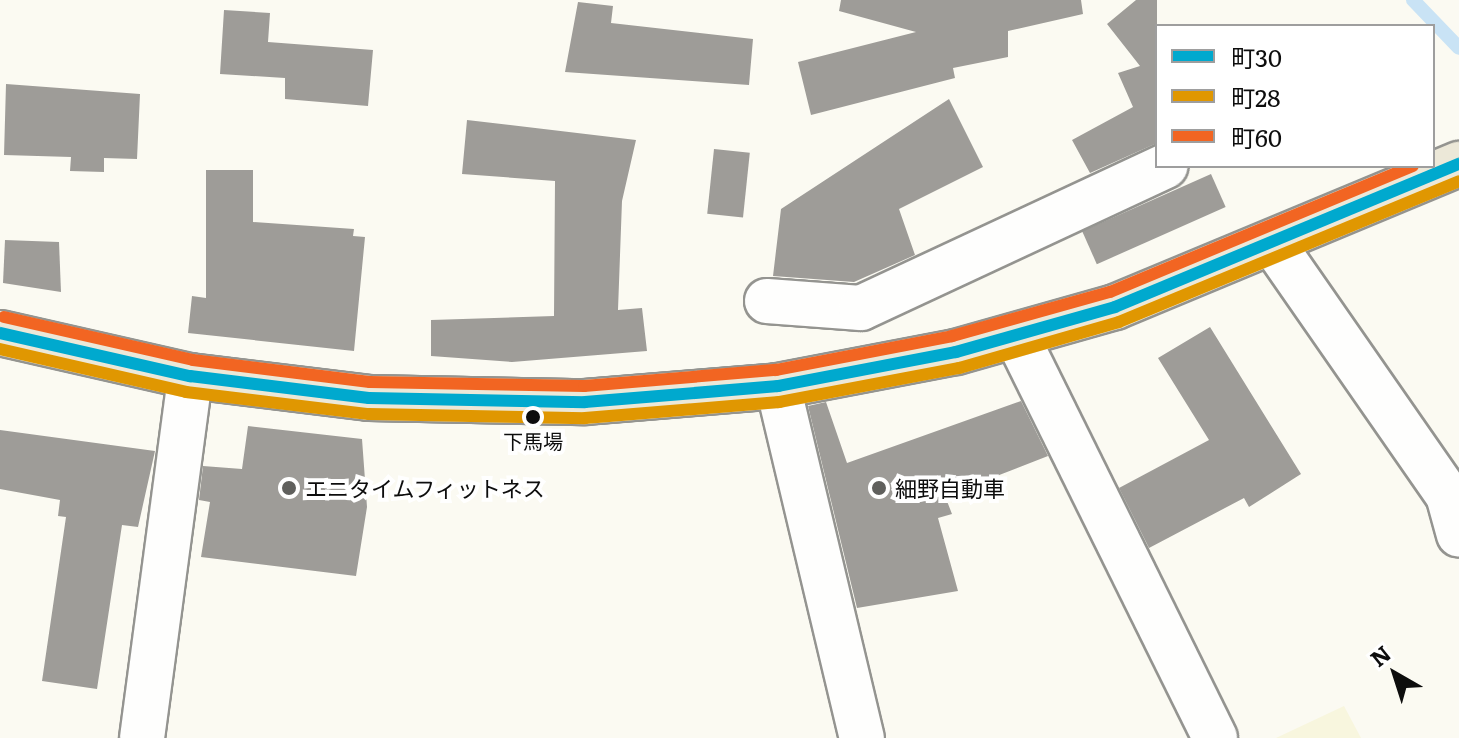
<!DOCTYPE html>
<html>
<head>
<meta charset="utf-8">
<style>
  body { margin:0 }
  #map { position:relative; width:1459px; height:738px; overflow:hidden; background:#fbfaf2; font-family:Literata,"Noto Sans JP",serif }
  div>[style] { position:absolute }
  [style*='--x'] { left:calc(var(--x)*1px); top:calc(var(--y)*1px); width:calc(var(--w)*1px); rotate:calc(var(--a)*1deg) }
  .farmland>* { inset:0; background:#f8f6de }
  .stream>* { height:14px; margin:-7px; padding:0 7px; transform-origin:7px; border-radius:7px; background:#c9e3f5 }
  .building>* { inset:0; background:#9e9c98; transform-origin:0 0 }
  .roads { filter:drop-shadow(2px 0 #949490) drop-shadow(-2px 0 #949490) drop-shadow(0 2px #949490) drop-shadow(0 -2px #949490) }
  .minor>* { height:44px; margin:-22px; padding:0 22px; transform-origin:22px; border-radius:22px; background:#fefefd }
  .primary>* { height:44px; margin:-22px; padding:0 22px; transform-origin:22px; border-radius:22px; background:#ece8d8 }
  .bus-1>* { height:12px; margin:-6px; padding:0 6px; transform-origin:6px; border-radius:6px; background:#00a9ce }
  .bus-2>* { height:12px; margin:-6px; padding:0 6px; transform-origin:6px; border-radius:6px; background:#e09701 }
  .bus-3>* { height:12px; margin:-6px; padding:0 6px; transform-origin:6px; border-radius:6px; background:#f26522 }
  .dots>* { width:22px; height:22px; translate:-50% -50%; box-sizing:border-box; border:4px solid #fff; border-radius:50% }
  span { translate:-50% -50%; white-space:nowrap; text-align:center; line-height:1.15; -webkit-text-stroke:8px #fff; paint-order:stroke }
  .bus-label { font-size:20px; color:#0d0d0d }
  .poi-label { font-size:22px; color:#0d0d0d }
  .left { translate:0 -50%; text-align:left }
  .legend { position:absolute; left:1155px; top:24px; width:280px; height:144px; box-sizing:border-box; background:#fff; border:2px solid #9e9e9e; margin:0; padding:10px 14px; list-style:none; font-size:24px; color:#0d0d0d }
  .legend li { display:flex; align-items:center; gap:16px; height:40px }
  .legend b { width:40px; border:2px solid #9e9e9e }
  .north { position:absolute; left:1355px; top:634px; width:80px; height:80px; -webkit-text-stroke:6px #fff; paint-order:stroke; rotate:321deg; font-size:22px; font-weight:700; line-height:32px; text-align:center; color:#0d0d0d }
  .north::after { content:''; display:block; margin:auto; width:28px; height:36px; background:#0d0d0d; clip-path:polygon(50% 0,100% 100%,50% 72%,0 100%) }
</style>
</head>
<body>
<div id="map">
  <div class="farmland">
    <div style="clip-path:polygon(1344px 706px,1361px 738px,1276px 738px)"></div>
  </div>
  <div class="stream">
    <div style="--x:1413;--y:0;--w:66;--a:46.2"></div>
  </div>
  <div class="building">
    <div style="clip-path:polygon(841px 0,1081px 0,1083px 14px,1008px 31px,1008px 57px,953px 68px,955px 78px,811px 115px,798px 62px,916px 32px,839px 11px)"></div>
    <div style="clip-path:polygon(1136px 0,1157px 0,1157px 143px,1090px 173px,1072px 140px,1133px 107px,1118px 73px,1140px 66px,1107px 24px)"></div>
    <div style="clip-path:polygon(578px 2px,613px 6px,611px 23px,753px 39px,749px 85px,565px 72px)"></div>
    <div style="clip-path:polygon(224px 10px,270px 13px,268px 42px,373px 50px,368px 106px,285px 99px,285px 78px,220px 74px)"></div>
    <div style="clip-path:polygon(6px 84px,140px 94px,137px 159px,104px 158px,104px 172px,70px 171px,71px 157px,4px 155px)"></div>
    <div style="clip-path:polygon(949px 99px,983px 167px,899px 209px,915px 255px,854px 282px,773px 276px,781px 209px)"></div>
    <div style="clip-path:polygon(467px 120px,636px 140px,622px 201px,618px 310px,642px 308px,647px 351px,512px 362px,431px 356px,431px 320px,554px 316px,555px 181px,462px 174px)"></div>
    <div style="left:714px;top:149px;width:36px;height:65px;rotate:6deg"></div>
    <div style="clip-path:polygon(206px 170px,253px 170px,253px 222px,354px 229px,353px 236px,365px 237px,354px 351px,188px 333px,192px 296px,206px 298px)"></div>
    <div style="left:1211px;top:174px;width:36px;height:141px;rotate:66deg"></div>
    <div style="clip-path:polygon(5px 240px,59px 242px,61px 292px,3px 283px)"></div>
    <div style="clip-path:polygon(1210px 327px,1301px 474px,1249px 507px,1244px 498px,1149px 548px,1119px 488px,1209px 440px,1158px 358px)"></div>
    <div style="clip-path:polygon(1021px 401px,1048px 456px,945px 496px,952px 514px,938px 518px,958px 591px,857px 608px,808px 406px,826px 402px,847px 463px)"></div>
    <div style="clip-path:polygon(248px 426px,362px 439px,367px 507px,356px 576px,201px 557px,210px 502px,199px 500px,203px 466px,242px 469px)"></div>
    <div style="clip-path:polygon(0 430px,155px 451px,138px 527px,122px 525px,97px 689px,42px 681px,66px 517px,58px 516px,60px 500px,0 489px)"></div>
  </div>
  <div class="roads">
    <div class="minor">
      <div style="--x:1274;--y:245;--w:305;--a:55.2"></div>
      <div style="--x:1448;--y:495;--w:41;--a:74.6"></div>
      <div style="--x:767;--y:301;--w:94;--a:4.3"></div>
      <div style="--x:861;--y:308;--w:336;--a:-25"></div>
      <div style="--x:1017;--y:337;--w:447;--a:63.7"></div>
      <div style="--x:778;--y:386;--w:362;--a:76.6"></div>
      <div style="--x:142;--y:738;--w:365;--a:-82.4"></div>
    </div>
    <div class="primary">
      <div style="--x:0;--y:333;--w:195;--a:12.8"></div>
      <div style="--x:190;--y:376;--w:180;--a:7"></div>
      <div style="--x:369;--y:398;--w:216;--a:1.1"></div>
      <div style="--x:585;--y:402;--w:194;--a:-4.7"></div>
      <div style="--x:778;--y:386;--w:181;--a:-10.8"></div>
      <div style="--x:956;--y:352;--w:165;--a:-15.8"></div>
      <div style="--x:1115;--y:307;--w:373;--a:-22.6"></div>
    </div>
  </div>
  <div class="bus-1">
    <div style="--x:0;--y:333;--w:195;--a:12.8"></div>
    <div style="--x:190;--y:376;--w:180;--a:7"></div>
    <div style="--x:369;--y:398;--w:216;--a:1.1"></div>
    <div style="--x:585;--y:402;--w:194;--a:-4.7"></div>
    <div style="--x:778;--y:386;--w:181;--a:-10.8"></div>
    <div style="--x:956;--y:352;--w:165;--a:-15.8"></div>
    <div style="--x:1115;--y:307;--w:373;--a:-22.6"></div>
  </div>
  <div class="bus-2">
    <div style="--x:0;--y:349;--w:191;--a:13"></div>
    <div style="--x:186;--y:392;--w:184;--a:6.9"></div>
    <div style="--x:369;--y:414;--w:216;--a:1.1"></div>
    <div style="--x:585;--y:418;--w:195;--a:-4.7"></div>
    <div style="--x:779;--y:402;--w:183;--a:-10.7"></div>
    <div style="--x:959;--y:368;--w:166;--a:-16"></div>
    <div style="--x:1119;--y:322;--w:368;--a:-22.5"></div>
  </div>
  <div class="bus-3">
    <div style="--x:4;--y:317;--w:194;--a:12.8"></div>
    <div style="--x:193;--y:360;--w:178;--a:7.1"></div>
    <div style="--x:370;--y:382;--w:214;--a:1.1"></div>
    <div style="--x:584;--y:386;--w:193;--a:-4.8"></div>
    <div style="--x:776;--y:370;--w:179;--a:-10.9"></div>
    <div style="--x:952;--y:336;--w:164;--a:-15.6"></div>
    <div style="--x:1110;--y:292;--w:328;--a:-22.6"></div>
  </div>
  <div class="dots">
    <div style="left:533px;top:417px;background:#0d0d0d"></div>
    <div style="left:289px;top:488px;background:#60605d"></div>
    <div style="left:879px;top:488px;background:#60605d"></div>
  </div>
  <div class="bus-label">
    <span style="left:533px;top:440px">下馬場</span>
  </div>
  <div class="poi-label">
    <span class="left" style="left:305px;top:488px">エニタイムフィットネス</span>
    <span class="left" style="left:895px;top:488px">細野自動車</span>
  </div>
  <ul class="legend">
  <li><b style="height:10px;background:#00a9ce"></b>町30</li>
  <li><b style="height:10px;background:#e09701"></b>町28</li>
  <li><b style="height:10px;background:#f26522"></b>町60</li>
  </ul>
  <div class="north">N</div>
</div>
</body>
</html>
